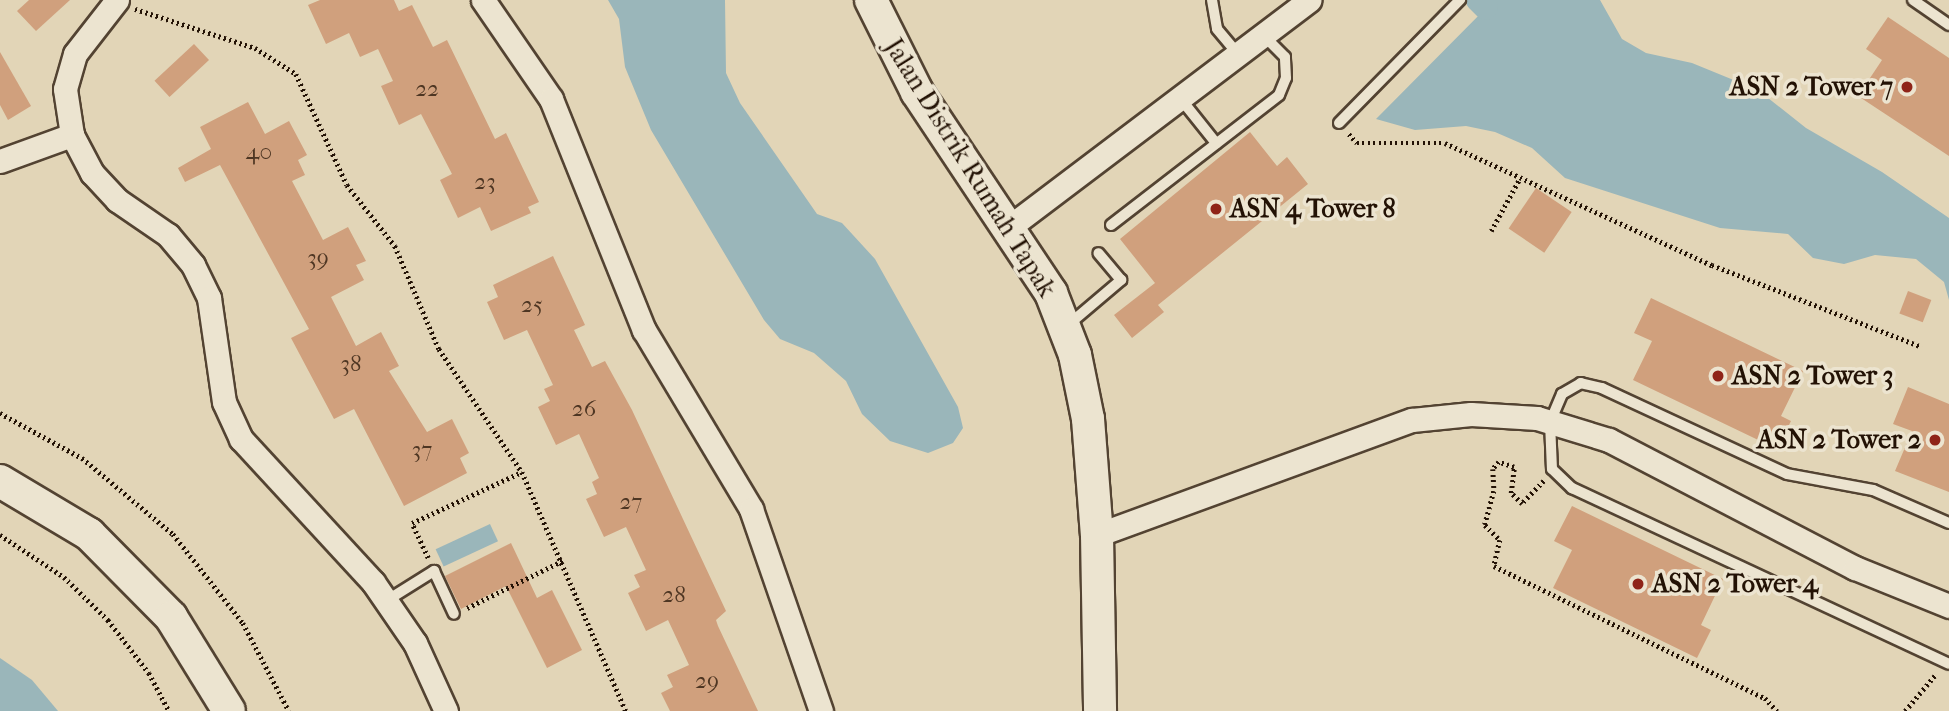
<!DOCTYPE html>
<html>
<head>
<meta charset="utf-8">
<style>
  body { margin:0 }
  #map { position:relative; width:1949px; height:711px; overflow:hidden; background:#e2d5b7; font-family:"IM FELL French Canon",serif }
  div>[style] { position:absolute }
  [style*='--x'] { left:calc(var(--x)*1px); top:calc(var(--y)*1px); width:calc(var(--w)*1px); rotate:calc(var(--a)*1deg) }
  .water>* { inset:0; background:#9ab6ba; transform-origin:0 0 }
  .canal>* { height:24px; margin:-12px; padding:0 12px; transform-origin:12px; border-radius:12px; background:#9ab6ba }
  .building>* { inset:0; background:#d0a07d; transform-origin:0 0 }
  .path>* { height:4.5px; margin-top:-2.25px; transform-origin:0; background:repeating-linear-gradient(90deg,#231205 0 2px,transparent 0 5.5px) }
  .roads { filter:drop-shadow(2px 0 #534332) drop-shadow(-2px 0 #534332) drop-shadow(0 2px #534332) drop-shadow(0 -2px #534332) }
  .lane>* { height:10px; margin:-5px; padding:0 5px; transform-origin:5px; border-radius:5px; background:#ece4d0 }
  .street>* { height:23px; margin:-11.5px; padding:0 11.5px; transform-origin:11.5px; border-radius:11.5px; background:#ece4d0 }
  .secondary>* { height:32px; margin:-16px; padding:0 16px; transform-origin:16px; border-radius:16px; background:#ece4d0 }
  .dots>* { width:19px; height:19px; translate:-50% -50%; box-sizing:border-box; border:4px solid #ece4d0; border-radius:50% }
  span { translate:-50% -50%; white-space:nowrap; text-align:center; line-height:1.15; -webkit-text-stroke:7px #ece4d0; paint-order:stroke }
  .number-label { font-size:23px; color:#4e3623 }
  .number-label span { -webkit-text-stroke-width:0 }
  .poi-label { font-size:26px; color:#231205; font-weight:700 }
  .right { translate:-100% -50%; text-align:right }
  .left { translate:0 -50%; text-align:left }
  .street-label { font-size:26px; color:#231205 }
</style>
</head>
<body>
<div id="map">
  <div class="water">
    <div style="clip-path:polygon(608px 0,725px 0,726px 73px,740px 103px,817px 214px,842px 223px,875px 259px,958px 407px,963px 428px,953px 443px,928px 453px,890px 441px,862px 414px,846px 381px,814px 353px,780px 339px,764px 320px,651px 130px,625px 67px,619px 19px)"></div>
    <div style="clip-path:polygon(1494px 0,1600px 0,1622px 39px,1646px 53px,1692px 63px,1758px 90px,1806px 128px,1882px 172px,1949px 218px,1949px 300px,1944px 282px,1916px 259px,1875px 255px,1844px 264px,1813px 258px,1788px 234px,1720px 228px,1565px 178px,1532px 148px,1495px 132px,1466px 126px,1415px 130px,1376px 119px)"></div>
    <div style="left:490px;top:524px;width:19px;height:60px;rotate:65deg"></div>
    <div style="clip-path:polygon(0 658px,32px 680px,58px 711px,0 711px)"></div>
  </div>
  <div class="canal">
    <div style="--x:1478;--y:0;--w:11;--a:45"></div>
  </div>
  <div class="building">
    <div style="clip-path:polygon(29px 0,70px 0,36px 31px,17px 11px)"></div>
    <div style="clip-path:polygon(320px 0,394px 0,399px 11px,412px 5px,433px 47px,447px 40px,495px 139px,506px 133px,539px 202px,528px 207px,531px 213px,491px 231px,480px 207px,458px 218px,440px 180px,452px 174px,421px 114px,399px 125px,381px 86px,393px 81px,378px 49px,360px 57px,349px 33px,326px 44px,308px 5px)"></div>
    <div style="clip-path:polygon(1888px 17px,1949px 58px,1949px 156px,1858px 96px,1882px 60px,1866px 49px)"></div>
    <div style="left:194px;top:44px;width:22px;height:54px;rotate:47deg"></div>
    <div style="clip-path:polygon(0 52px,31px 106px,8px 120px,0 105px)"></div>
    <div style="clip-path:polygon(248px 102px,265px 134px,289px 121px,307px 155px,298px 160px,305px 175px,292px 181px,323px 240px,348px 227px,366px 261px,356px 265px,364px 280px,331px 297px,356px 346px,381px 332px,399px 366px,389px 371px,427px 432px,452px 419px,469px 453px,460px 458px,467px 473px,404px 506px,354px 409px,334px 419px,291px 338px,309px 329px,220px 165px,185px 182px,178px 168px,211px 149px,200px 127px)"></div>
    <div style="clip-path:polygon(1250px 132px,1277px 166px,1287px 157px,1308px 184px,1158px 305px,1164px 312px,1132px 338px,1114px 315px,1155px 283px,1120px 239px)"></div>
    <div style="left:1536px;top:188px;width:43px;height:49px;rotate:34deg"></div>
    <div style="clip-path:polygon(553px 256px,585px 325px,574px 330px,592px 367px,605px 361px,632px 410px,726px 611px,716px 620px,718px 626px,758px 711px,670px 711px,661px 693px,673px 687px,667px 675px,689px 665px,668px 620px,646px 631px,628px 593px,640px 587px,634px 575px,646px 570px,626px 527px,604px 537px,586px 499px,597px 494px,592px 482px,599px 478px,579px 434px,556px 445px,538px 407px,550px 401px,544px 389px,553px 385px,527px 330px,504px 340px,487px 302px,498px 297px,493px 285px)"></div>
    <div style="left:1908px;top:291px;width:25px;height:24px;rotate:21deg"></div>
    <div style="clip-path:polygon(1651px 298px,1803px 371px,1781px 416px,1791px 421px,1777px 449px,1633px 380px,1652px 341px,1634px 333px)"></div>
    <div style="clip-path:polygon(1908px 387px,1949px 404px,1949px 492px,1895px 471px,1912px 431px,1893px 424px)"></div>
    <div style="clip-path:polygon(1572px 506px,1723px 579px,1701px 625px,1711px 630px,1697px 658px,1553px 588px,1572px 550px,1554px 541px)"></div>
    <div style="clip-path:polygon(511px 543px,537px 598px,552px 590px,582px 650px,547px 668px,506px 586px,461px 609px,445px 576px)"></div>
  </div>
  <div class="path">
    <div style="--x:135;--y:9;--w:126;--a:18"></div>
    <div style="--x:255;--y:48;--w:49;--a:32.4"></div>
    <div style="--x:296;--y:74;--w:122;--a:65.3"></div>
    <div style="--x:347;--y:185;--w:78;--a:51.8"></div>
    <div style="--x:395;--y:246;--w:112;--a:66.9"></div>
    <div style="--x:439;--y:349;--w:148;--a:56"></div>
    <div style="--x:522;--y:472;--w:261;--a:66.5"></div>
    <div style="--x:1349;--y:134;--w:12;--a:48"></div>
    <div style="--x:1357;--y:143;--w:88;--a:0"></div>
    <div style="--x:1445;--y:143;--w:294;--a:24.6"></div>
    <div style="--x:1712;--y:265;--w:225;--a:21.3"></div>
    <div style="--x:1491;--y:231;--w:60;--a:-61.3"></div>
    <div style="--x:0;--y:413;--w:94;--a:28.8"></div>
    <div style="--x:82;--y:458;--w:119;--a:39.9"></div>
    <div style="--x:173;--y:534;--w:113;--a:51.8"></div>
    <div style="--x:243;--y:623;--w:99;--a:62.4"></div>
    <div style="--x:1544;--y:481;--w:32;--a:134"></div>
    <div style="--x:1522;--y:504;--w:16;--a:-135"></div>
    <div style="--x:1511;--y:493;--w:26;--a:-83"></div>
    <div style="--x:1514;--y:467;--w:16;--a:-162"></div>
    <div style="--x:1499;--y:462;--w:9;--a:131"></div>
    <div style="--x:1493;--y:469;--w:22;--a:87"></div>
    <div style="--x:1494;--y:491;--w:35;--a:105"></div>
    <div style="--x:1485;--y:525;--w:21;--a:45"></div>
    <div style="--x:1500;--y:540;--w:27;--a:103"></div>
    <div style="--x:1494;--y:566;--w:301;--a:26"></div>
    <div style="--x:1765;--y:698;--w:18;--a:47"></div>
    <div style="--x:0;--y:535;--w:77;--a:33.3"></div>
    <div style="--x:64;--y:577;--w:62;--a:44.3"></div>
    <div style="--x:108;--y:620;--w:67;--a:52.3"></div>
    <div style="--x:149;--y:673;--w:43;--a:62.2"></div>
    <div style="--x:428;--y:558;--w:38;--a:-115"></div>
    <div style="--x:412;--y:523;--w:121;--a:-24.9"></div>
    <div style="--x:467;--y:608;--w:108;--a:-26.3"></div>
    <div style="--x:1905;--y:711;--w:48;--a:-50"></div>
  </div>
  <div class="roads">
    <div class="lane">
      <div style="--x:1212;--y:0;--w:29;--a:80"></div>
      <div style="--x:1217;--y:29;--w:33;--a:50"></div>
      <div style="--x:1913;--y:0;--w:44;--a:34.8"></div>
      <div style="--x:1180;--y:98;--w:58;--a:51.3"></div>
      <div style="--x:1339;--y:123;--w:173;--a:-45.5"></div>
      <div style="--x:1111;--y:225;--w:212;--a:-37.7"></div>
      <div style="--x:1279;--y:95;--w:18;--a:-68"></div>
      <div style="--x:1286;--y:78;--w:21;--a:-93"></div>
      <div style="--x:1285;--y:57;--w:31;--a:-135"></div>
      <div style="--x:1068;--y:325;--w:70;--a:-40.3"></div>
      <div style="--x:1121;--y:280;--w:35;--a:-130"></div>
      <div style="--x:1949;--y:523;--w:83;--a:-156.5"></div>
      <div style="--x:1873;--y:490;--w:87;--a:-169.5"></div>
      <div style="--x:1787;--y:474;--w:204;--a:-155.1"></div>
      <div style="--x:1602;--y:388;--w:22;--a:-167"></div>
      <div style="--x:1581;--y:383;--w:22;--a:150"></div>
      <div style="--x:1562;--y:394;--w:30;--a:113"></div>
      <div style="--x:1550;--y:422;--w:47;--a:87.6"></div>
      <div style="--x:1552;--y:469;--w:28;--a:44"></div>
      <div style="--x:1572;--y:488;--w:416;--a:25"></div>
      <div style="--x:386;--y:601;--w:57;--a:-32"></div>
      <div style="--x:434;--y:571;--w:47;--a:65.1"></div>
    </div>
    <div class="street">
      <div style="--x:117;--y:0;--w:68;--a:127.9"></div>
      <div style="--x:75;--y:54;--w:36;--a:106"></div>
      <div style="--x:65;--y:89;--w:47;--a:81.3"></div>
      <div style="--x:72;--y:135;--w:43;--a:62.2"></div>
      <div style="--x:92;--y:173;--w:37;--a:47"></div>
      <div style="--x:117;--y:200;--w:62;--a:34.5"></div>
      <div style="--x:168;--y:235;--w:39;--a:50"></div>
      <div style="--x:193;--y:265;--w:37;--a:64"></div>
      <div style="--x:209;--y:298;--w:105;--a:81.8"></div>
      <div style="--x:224;--y:402;--w:41;--a:65.3"></div>
      <div style="--x:241;--y:439;--w:195;--a:47.3"></div>
      <div style="--x:373;--y:582;--w:74;--a:55.5"></div>
      <div style="--x:415;--y:643;--w:75;--a:65.5"></div>
      <div style="--x:483;--y:0;--w:120;--a:55.5"></div>
      <div style="--x:551;--y:99;--w:249;--a:68.1"></div>
      <div style="--x:644;--y:330;--w:209;--a:59.1"></div>
      <div style="--x:751;--y:509;--w:214;--a:70.9"></div>
      <div style="--x:0;--y:161;--w:77;--a:-19.9"></div>
      <div style="--x:1008;--y:228;--w:378;--a:-37.1"></div>
      <div style="--x:1097;--y:535;--w:335;--a:-20.1"></div>
      <div style="--x:1412;--y:420;--w:59;--a:-5.8"></div>
      <div style="--x:1471;--y:414;--w:66;--a:3.5"></div>
      <div style="--x:1537;--y:418;--w:75;--a:17"></div>
      <div style="--x:1609;--y:440;--w:277;--a:27.5"></div>
      <div style="--x:1855;--y:568;--w:101;--a:22"></div>
    </div>
    <div class="secondary">
      <div style="--x:871;--y:0;--w:103;--a:63.4"></div>
      <div style="--x:917;--y:92;--w:242;--a:56.3"></div>
      <div style="--x:1051;--y:293;--w:66;--a:68.8"></div>
      <div style="--x:1075;--y:355;--w:65;--a:78.5"></div>
      <div style="--x:1088;--y:419;--w:116;--a:85.6"></div>
      <div style="--x:1097;--y:535;--w:176;--a:89"></div>
      <div style="--x:0;--y:481;--w:104;--a:30.8"></div>
      <div style="--x:89;--y:534;--w:117;--a:45.3"></div>
      <div style="--x:171;--y:617;--w:110;--a:58.3"></div>
    </div>
  </div>
  <div class="dots">
    <div style="left:1907px;top:87px;background:#8f2418"></div>
    <div style="left:1216px;top:209px;background:#8f2418"></div>
    <div style="left:1718px;top:376px;background:#8f2418"></div>
    <div style="left:1935px;top:440px;background:#8f2418"></div>
    <div style="left:1638px;top:584px;background:#8f2418"></div>
  </div>
  <div class="number-label">
    <span style="left:427px;top:89px">22</span>
    <span style="left:259px;top:152px">40</span>
    <span style="left:485px;top:182px">23</span>
    <span style="left:318px;top:258px">39</span>
    <span style="left:532px;top:305px">25</span>
    <span style="left:351px;top:364px">38</span>
    <span style="left:584px;top:409px">26</span>
    <span style="left:422px;top:450px">37</span>
    <span style="left:631px;top:502px">27</span>
    <span style="left:674px;top:595px">28</span>
    <span style="left:707px;top:681px">29</span>
  </div>
  <div class="poi-label">
    <span class="right" style="left:1893px;top:87px">ASN 2 Tower 7</span>
    <span class="left" style="left:1230px;top:209px">ASN 4 Tower 8</span>
    <span class="left" style="left:1732px;top:376px">ASN 2 Tower 3</span>
    <span class="right" style="left:1921px;top:440px">ASN 2 Tower 2</span>
    <span class="left" style="left:1652px;top:584px">ASN 2 Tower 4</span>
  </div>
  <div class="street-label">
    <span style="left:970px;top:168px;rotate:58deg">Jalan Distrik Rumah Tapak</span>
  </div>
</div>
</body>
</html>
